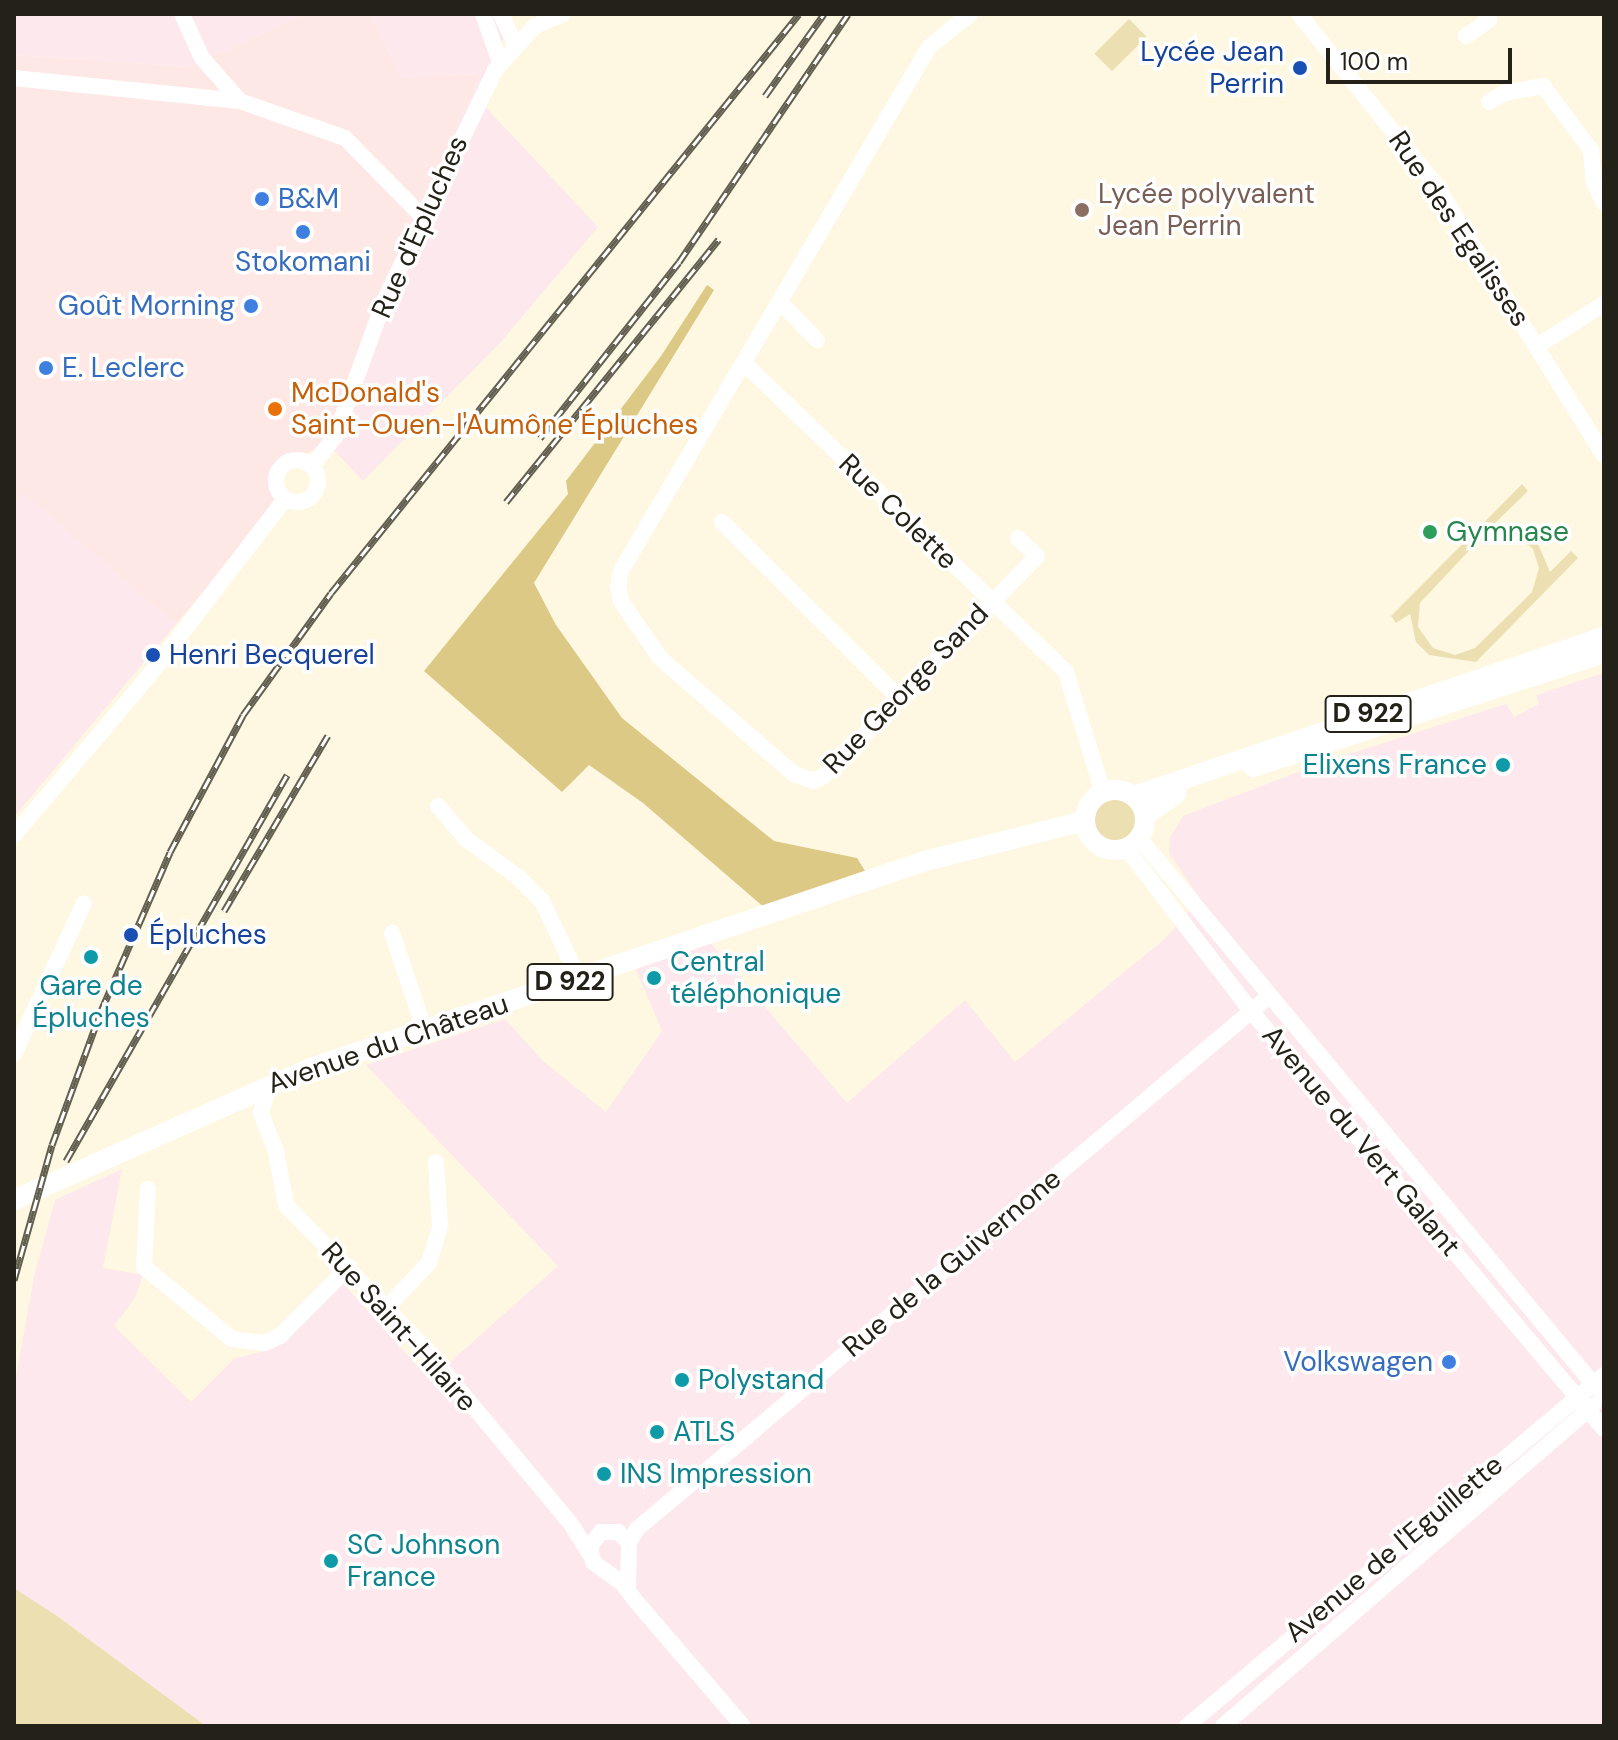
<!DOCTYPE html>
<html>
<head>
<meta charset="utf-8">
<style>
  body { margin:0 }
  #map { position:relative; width:1618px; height:1740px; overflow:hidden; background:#fef8e2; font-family:"DM Sans",sans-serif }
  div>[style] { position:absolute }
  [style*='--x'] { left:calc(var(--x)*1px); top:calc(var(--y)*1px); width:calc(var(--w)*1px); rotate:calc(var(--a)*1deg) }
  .commercial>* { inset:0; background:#fee8e6 }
  .industrial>* { inset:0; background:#fde8ed }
  .green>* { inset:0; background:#ece0b2; transform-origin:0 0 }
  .round { border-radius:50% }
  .forest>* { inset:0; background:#dcc986 }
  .minor>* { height:16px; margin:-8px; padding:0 8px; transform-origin:8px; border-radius:8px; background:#fff }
  .minor>.ring { margin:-8px; padding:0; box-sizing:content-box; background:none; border:16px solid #fff; border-radius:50% }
  .major>* { height:20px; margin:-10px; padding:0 10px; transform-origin:10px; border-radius:10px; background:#fff }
  .major>.ring { margin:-10px; padding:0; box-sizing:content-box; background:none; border:20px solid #fff; border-radius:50% }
  .rail>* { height:7px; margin-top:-3.5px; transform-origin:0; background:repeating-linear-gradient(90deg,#fff 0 12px,#625f51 0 24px); box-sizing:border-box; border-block:2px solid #625f51 }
  .dots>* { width:22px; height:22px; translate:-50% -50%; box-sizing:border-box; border:4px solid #fff; border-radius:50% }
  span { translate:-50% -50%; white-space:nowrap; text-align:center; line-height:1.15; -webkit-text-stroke:7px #fff; paint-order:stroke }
  .shield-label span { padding:2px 6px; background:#fff; border:2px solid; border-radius:6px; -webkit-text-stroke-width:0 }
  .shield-label { font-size:26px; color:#242218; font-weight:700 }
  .transit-label { font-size:28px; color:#164399 }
  .right { translate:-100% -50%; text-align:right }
  .left { translate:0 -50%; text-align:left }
  .education-label { font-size:28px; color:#785e54 }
  .shop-label { font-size:28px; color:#366cbe }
  .street-label { font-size:28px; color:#242218 }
  .food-label { font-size:28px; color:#c56008 }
  .leisure-label { font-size:28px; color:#27864d }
  .culture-label { font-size:28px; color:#0d838f }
  .frame { position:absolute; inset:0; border:16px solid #242218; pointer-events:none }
  .scale { position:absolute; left:1326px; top:48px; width:186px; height:36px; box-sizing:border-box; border:4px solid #242218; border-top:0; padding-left:10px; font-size:24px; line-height:28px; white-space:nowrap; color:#242218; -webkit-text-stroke:6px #fff; paint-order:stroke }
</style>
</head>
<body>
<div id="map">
  <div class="commercial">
    <div style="clip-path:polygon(306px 14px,371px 14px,401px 78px,481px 74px,388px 279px,328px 444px,278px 465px,277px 503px,176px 624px,24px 494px,14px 503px,14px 55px,190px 67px)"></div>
  </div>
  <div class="industrial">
    <div style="clip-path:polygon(14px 14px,306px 14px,190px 67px,14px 55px)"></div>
    <div style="clip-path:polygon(371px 14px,496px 14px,506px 33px,477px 98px,598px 227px,500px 343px,363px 481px,328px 444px,388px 279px,481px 74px,401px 78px)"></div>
    <div style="clip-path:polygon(24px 493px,176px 624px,14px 817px,14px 503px)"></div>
    <div style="clip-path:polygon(1604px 673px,1604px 1726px,206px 1726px,14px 1588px,14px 1388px,34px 1277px,55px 1200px,122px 1169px,103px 1268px,143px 1275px,135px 1298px,114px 1326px,191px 1402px,234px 1359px,273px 1349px,340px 1280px,430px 1380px,558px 1266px,366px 1065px,505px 1019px,543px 1061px,606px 1112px,662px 1031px,634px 965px,709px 941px,847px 1103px,965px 1000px,1015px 1062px,1167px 937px,1200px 898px,1169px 853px,1170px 838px,1183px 816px,1327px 761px,1506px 704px,1514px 717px,1539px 704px,1536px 695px)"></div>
  </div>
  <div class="green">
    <div style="left:1129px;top:19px;width:25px;height:49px;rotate:45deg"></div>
    <div style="clip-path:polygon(evenodd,1522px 484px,1528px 491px,1492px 526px,1517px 527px,1535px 537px,1550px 572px,1571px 551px,1578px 558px,1476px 662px,1429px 655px,1416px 642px,1410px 614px,1396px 623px,1391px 616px,1522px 484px,1501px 533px,1519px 537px,1533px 549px,1539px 568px,1532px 592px,1475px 648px,1455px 655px,1433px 648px,1418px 627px,1420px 603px,1478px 541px,1501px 533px)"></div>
    <div class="round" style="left:1092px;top:797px;width:44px;height:44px"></div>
    <div style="clip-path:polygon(14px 1588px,57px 1616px,206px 1726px,14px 1726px)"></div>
  </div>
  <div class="forest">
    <div style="clip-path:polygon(707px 285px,714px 290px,534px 583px,556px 625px,622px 718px,774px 841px,857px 858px,865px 871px,765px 908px,643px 803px,589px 765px,562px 792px,424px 671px,568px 494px,566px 481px,661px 356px)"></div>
  </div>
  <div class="minor">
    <div style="--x:182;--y:14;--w:48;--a:65.6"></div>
    <div style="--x:202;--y:58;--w:57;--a:48.5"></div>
    <div style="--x:240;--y:101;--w:111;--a:19.4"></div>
    <div style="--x:345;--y:138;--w:111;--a:45.4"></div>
    <div style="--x:483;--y:14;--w:51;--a:70.5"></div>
    <div style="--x:501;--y:14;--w:33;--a:65"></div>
    <div style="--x:970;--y:14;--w:53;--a:141.2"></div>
    <div style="--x:929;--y:47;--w:608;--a:120.45"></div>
    <div style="--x:621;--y:571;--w:15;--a:101"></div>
    <div style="--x:618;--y:586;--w:15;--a:79"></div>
    <div style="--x:621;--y:601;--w:69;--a:55.6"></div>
    <div style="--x:660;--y:658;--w:177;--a:40.9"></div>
    <div style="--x:794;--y:774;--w:20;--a:20"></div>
    <div style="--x:813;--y:781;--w:12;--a:-24"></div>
    <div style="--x:824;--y:776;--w:306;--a:-45.9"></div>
    <div style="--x:1037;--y:556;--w:26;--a:-137"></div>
    <div style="--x:1299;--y:14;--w:218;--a:51.3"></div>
    <div style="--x:1435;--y:184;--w:319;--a:58.1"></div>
    <div style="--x:1466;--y:36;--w:28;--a:-35"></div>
    <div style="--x:1489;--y:20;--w:7;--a:-117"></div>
    <div style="--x:14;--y:78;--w:227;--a:5.8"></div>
    <div style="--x:1489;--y:102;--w:17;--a:-31"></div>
    <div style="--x:1504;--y:93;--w:40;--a:-10"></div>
    <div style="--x:1543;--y:86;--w:80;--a:53.1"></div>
    <div style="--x:1591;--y:150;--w:32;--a:85"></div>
    <div style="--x:1594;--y:182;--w:23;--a:65"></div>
    <div style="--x:780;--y:302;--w:53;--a:45.8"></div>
    <div style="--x:1537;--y:346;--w:79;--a:-32.1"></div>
    <div style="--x:745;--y:364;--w:445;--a:43.8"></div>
    <div style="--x:1066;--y:672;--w:126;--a:72.9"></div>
    <div class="ring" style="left:276px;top:460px;width:26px;height:26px"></div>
    <div style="--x:312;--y:466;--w:37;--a:-52"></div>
    <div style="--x:335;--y:437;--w:147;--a:-70.1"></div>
    <div style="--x:385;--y:299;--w:254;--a:-64.3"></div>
    <div style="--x:495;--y:70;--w:59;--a:-47.7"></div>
    <div style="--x:535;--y:26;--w:30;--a:-23"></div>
    <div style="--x:722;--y:522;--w:248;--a:44.8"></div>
    <div style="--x:438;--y:806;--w:43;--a:49.7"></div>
    <div style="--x:466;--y:839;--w:64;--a:36.2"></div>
    <div style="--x:518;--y:877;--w:34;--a:45"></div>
    <div style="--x:542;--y:901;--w:86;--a:64.6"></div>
    <div style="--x:14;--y:835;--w:207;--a:-49.7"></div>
    <div style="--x:148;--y:677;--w:225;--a:-52.4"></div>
    <div style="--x:1139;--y:838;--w:727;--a:50.24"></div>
    <div style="--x:1126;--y:848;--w:205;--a:52.5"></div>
    <div style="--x:1251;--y:1011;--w:547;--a:49.82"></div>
    <div style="--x:392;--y:933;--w:103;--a:71.4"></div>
    <div style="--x:14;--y:1054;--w:166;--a:-65.1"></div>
    <div style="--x:269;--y:1085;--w:29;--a:106"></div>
    <div style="--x:261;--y:1113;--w:42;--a:69"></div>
    <div style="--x:276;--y:1152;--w:54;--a:79.3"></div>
    <div style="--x:286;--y:1205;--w:195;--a:45.8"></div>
    <div style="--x:422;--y:1345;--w:233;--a:50.2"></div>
    <div style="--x:571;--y:1524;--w:36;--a:58"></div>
    <div style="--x:148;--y:1189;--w:78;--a:92.9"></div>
    <div style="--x:144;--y:1267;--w:114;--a:39.3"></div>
    <div style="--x:232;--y:1339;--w:33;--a:7"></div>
    <div style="--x:265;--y:1343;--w:17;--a:-25"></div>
    <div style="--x:280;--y:1336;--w:98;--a:-45"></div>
    <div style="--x:388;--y:1306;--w:59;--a:-46.4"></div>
    <div style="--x:429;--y:1263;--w:39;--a:-73"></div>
    <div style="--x:440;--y:1226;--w:64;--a:-93.6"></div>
    <div style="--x:629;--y:1542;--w:15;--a:-58"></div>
    <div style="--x:637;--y:1529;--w:824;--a:-40.13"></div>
    <div style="--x:628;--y:1590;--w:48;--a:-88.8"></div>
    <div style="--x:629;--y:1542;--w:15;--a:-138"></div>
    <div style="--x:618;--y:1532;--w:17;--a:180"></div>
    <div style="--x:601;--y:1532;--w:18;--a:128"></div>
    <div style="--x:590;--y:1546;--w:16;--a:79"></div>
    <div style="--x:593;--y:1562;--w:36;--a:36"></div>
    <div style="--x:622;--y:1583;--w:20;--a:53"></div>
    <div style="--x:634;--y:1599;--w:167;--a:49.4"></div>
    <div style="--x:1187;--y:1726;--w:545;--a:-40.09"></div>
    <div style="--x:1223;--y:1726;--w:490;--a:-40.9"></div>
  </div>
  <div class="major">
    <div style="--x:1253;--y:767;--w:369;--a:-18"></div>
    <div class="ring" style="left:1085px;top:790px;width:40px;height:40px"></div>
    <div style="--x:1134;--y:796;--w:496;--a:-18.7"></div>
    <div style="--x:1145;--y:816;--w:39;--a:-36"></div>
    <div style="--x:14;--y:1200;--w:325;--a:-24"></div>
    <div style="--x:311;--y:1068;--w:648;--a:-18.63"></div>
    <div style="--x:925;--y:861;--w:164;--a:-14.1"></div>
  </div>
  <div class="rail">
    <div style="--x:765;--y:96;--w:101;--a:-54.3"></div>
    <div style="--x:540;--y:438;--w:224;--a:-51.7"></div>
    <div style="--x:679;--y:262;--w:300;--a:-55.7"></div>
    <div style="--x:506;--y:502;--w:338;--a:-51"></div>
    <div style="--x:224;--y:911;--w:204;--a:-59.4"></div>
    <div style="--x:66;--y:1161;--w:445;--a:-60.2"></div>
    <div style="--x:14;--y:1280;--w:140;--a:-74.3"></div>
    <div style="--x:52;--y:1145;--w:143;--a:-69.9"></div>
    <div style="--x:101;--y:1011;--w:173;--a:-66.5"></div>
    <div style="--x:170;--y:852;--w:155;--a:-61.9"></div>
    <div style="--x:243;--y:715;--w:150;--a:-54.2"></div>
    <div style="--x:331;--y:593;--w:744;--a:-51.05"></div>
  </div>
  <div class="dots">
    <div style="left:1300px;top:68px;background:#1a4fb4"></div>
    <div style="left:262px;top:199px;background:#3f7fe0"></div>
    <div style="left:1082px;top:210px;background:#8d6e63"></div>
    <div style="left:303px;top:232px;background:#3f7fe0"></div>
    <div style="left:251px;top:306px;background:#3f7fe0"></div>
    <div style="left:46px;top:368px;background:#3f7fe0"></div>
    <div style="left:275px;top:409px;background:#e8710a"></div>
    <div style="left:1430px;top:532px;background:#2e9e5b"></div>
    <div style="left:153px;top:655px;background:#1a4fb4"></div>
    <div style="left:1503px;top:765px;background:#0f9aa8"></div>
    <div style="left:131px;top:935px;background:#1a4fb4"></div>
    <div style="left:91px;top:957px;background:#0f9aa8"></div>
    <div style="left:654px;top:978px;background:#0f9aa8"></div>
    <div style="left:1449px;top:1362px;background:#3f7fe0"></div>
    <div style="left:682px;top:1380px;background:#0f9aa8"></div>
    <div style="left:657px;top:1432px;background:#0f9aa8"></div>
    <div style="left:604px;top:1474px;background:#0f9aa8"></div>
    <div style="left:331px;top:1561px;background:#0f9aa8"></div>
  </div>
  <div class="shield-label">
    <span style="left:1368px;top:714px">D 922</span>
    <span style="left:570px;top:982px">D 922</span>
  </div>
  <div class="transit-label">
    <span class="right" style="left:1284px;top:68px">Lycée Jean<br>Perrin</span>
    <span class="left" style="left:169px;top:655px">Henri Becquerel</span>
    <span class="left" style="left:149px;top:935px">Épluches</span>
  </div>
  <div class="education-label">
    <span class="left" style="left:1098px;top:210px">Lycée polyvalent<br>Jean Perrin</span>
  </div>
  <div class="shop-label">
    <span class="left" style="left:278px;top:199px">B&amp;M</span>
    <span style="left:303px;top:262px">Stokomani</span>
    <span class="right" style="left:235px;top:306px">Goût Morning</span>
    <span class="left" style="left:62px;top:368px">E. Leclerc</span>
    <span class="right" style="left:1433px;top:1362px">Volkswagen</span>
  </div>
  <div class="street-label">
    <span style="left:420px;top:227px;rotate:-66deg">Rue d'Epluches</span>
    <span style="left:1459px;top:229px;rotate:56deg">Rue des Egalisses</span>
    <span style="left:898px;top:512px;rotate:44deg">Rue Colette</span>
    <span style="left:906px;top:689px;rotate:-46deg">Rue George Sand</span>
    <span style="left:388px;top:1044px;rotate:-19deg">Avenue du Château</span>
    <span style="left:1361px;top:1141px;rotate:50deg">Avenue du Vert Galant</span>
    <span style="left:952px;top:1263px;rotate:-40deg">Rue de la Guivernone</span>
    <span style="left:399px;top:1327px;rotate:48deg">Rue Saint-Hilaire</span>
    <span style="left:1394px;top:1549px;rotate:-40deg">Avenue de l'Eguillette</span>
  </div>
  <div class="food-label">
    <span class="left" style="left:291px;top:409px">McDonald's<br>Saint-Ouen-l'Aumône Épluches</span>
  </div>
  <div class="leisure-label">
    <span class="left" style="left:1446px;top:532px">Gymnase</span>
  </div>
  <div class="culture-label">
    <span class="right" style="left:1487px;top:765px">Elixens France</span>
    <span class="left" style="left:670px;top:978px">Central<br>téléphonique</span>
    <span style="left:91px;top:1002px">Gare de<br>Épluches</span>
    <span class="left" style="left:698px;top:1380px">Polystand</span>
    <span class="left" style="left:673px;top:1432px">ATLS</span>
    <span class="left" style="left:620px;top:1474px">INS Impression</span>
    <span class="left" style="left:347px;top:1561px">SC Johnson<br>France</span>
  </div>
  <div class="frame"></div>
  <div class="scale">100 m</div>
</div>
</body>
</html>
